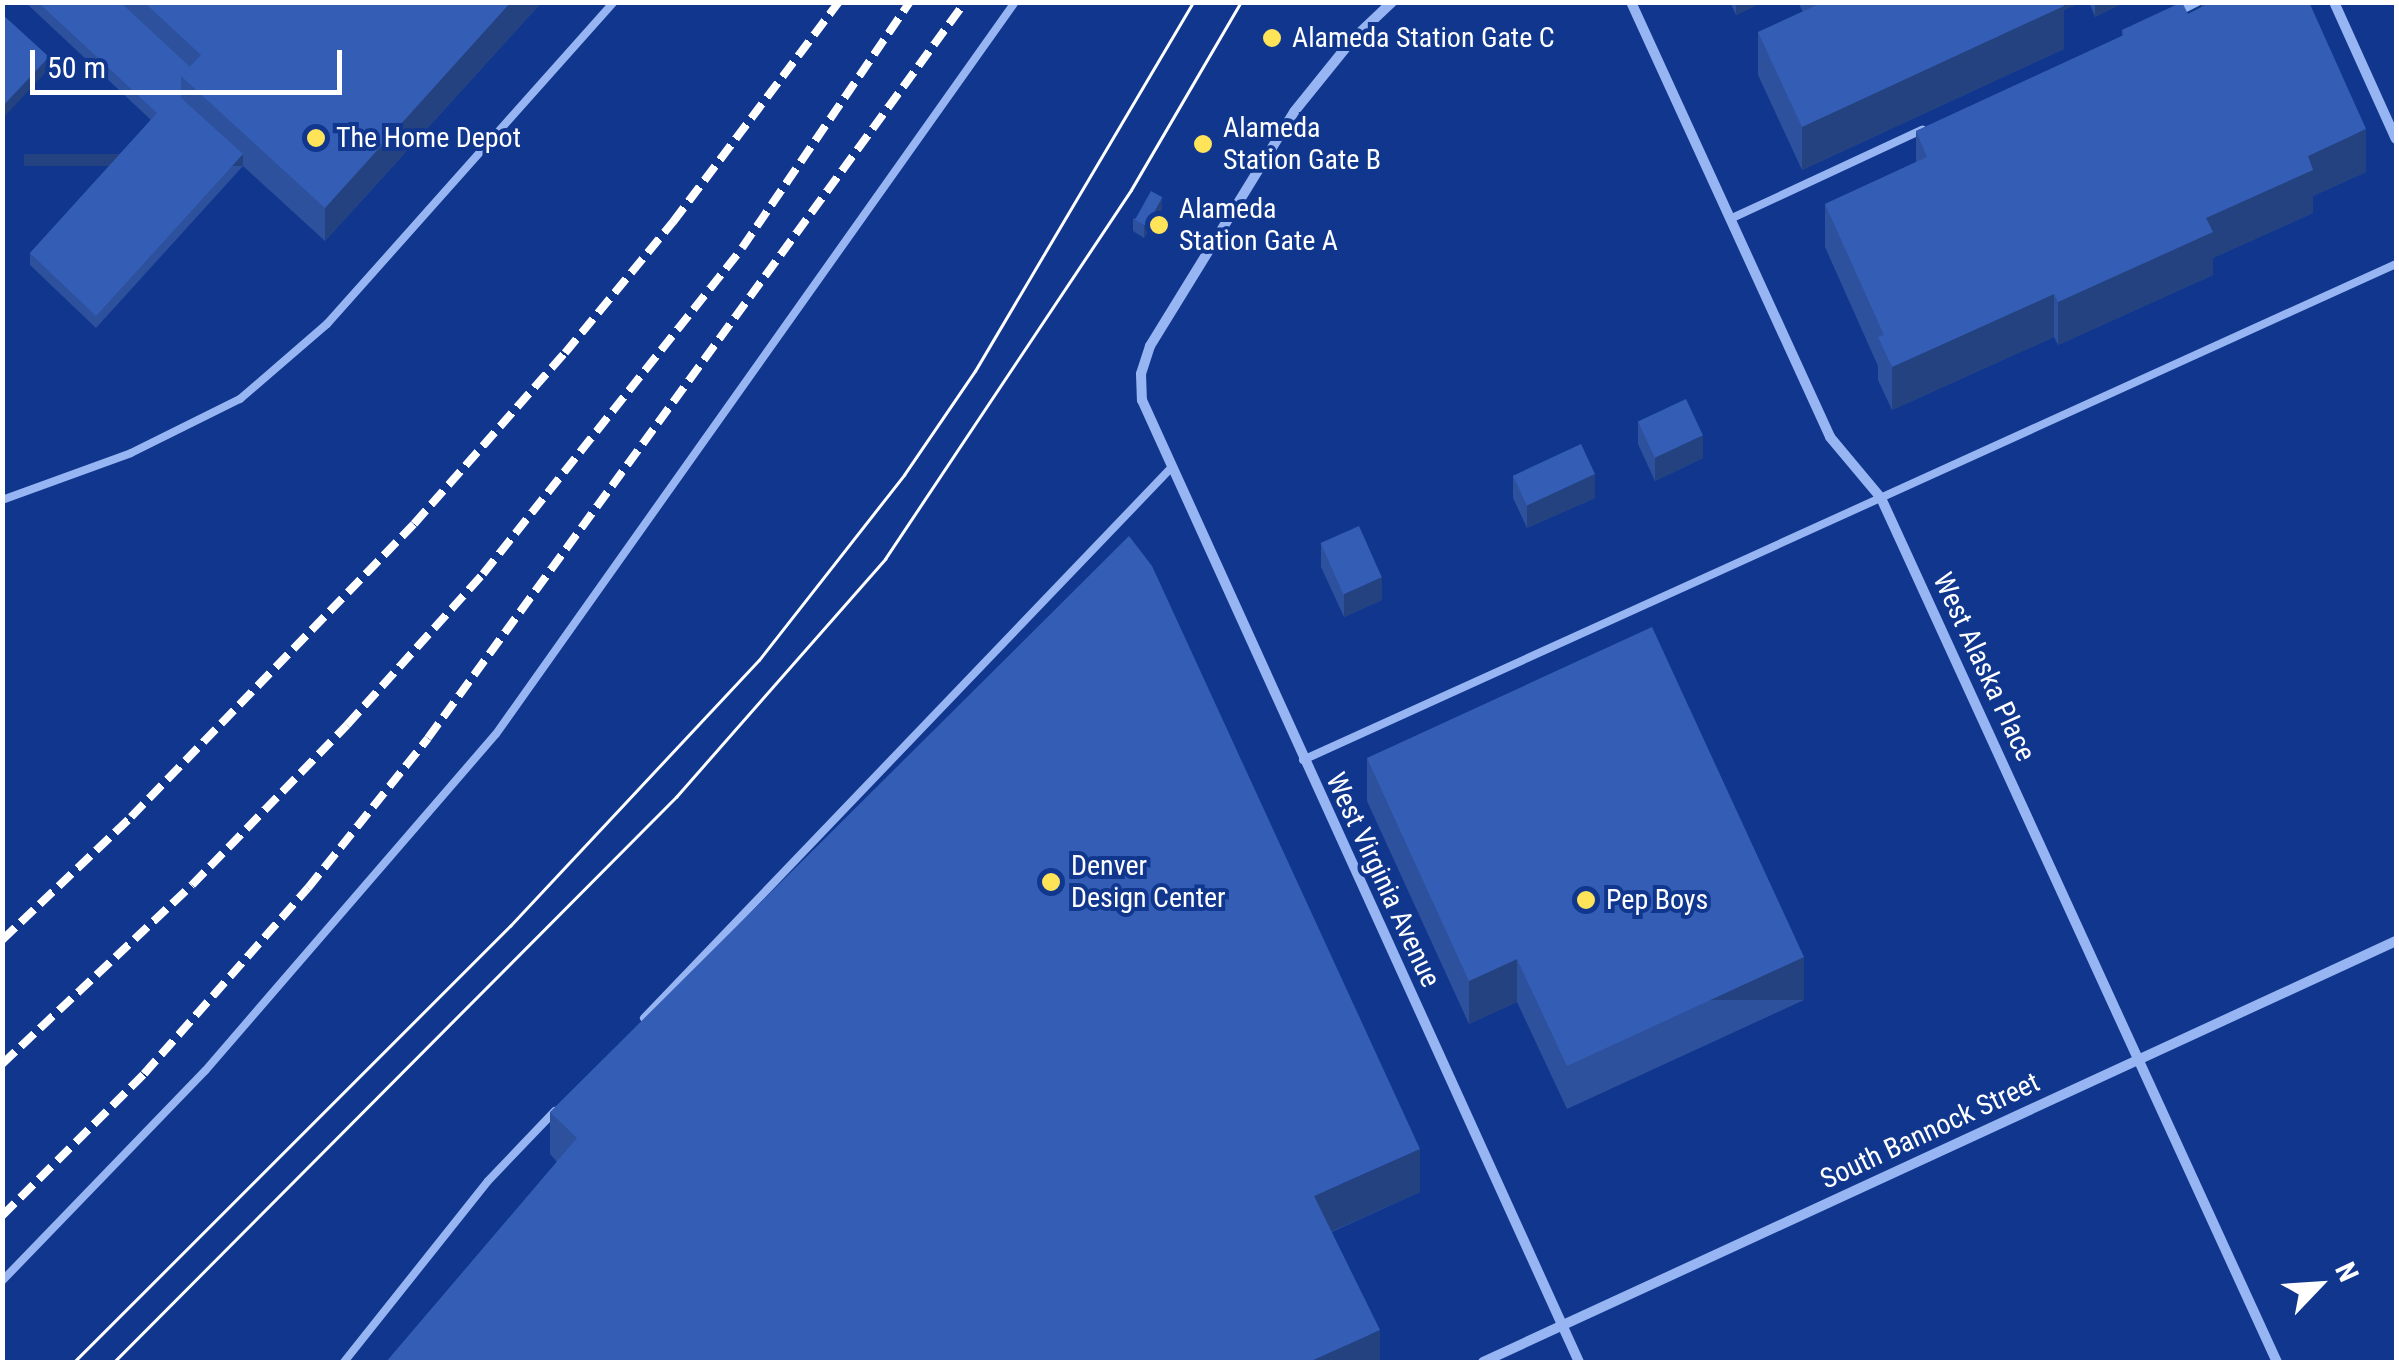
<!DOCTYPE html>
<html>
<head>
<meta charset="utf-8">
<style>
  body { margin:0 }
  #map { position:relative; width:2399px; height:1365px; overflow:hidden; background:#10378d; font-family:"Roboto Condensed",sans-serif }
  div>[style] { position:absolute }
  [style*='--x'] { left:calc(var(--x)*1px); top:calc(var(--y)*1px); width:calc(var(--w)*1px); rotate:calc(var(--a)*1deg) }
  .lane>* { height:8px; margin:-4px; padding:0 4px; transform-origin:4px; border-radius:4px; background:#97b5f2 }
  .street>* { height:10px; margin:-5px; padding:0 5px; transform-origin:5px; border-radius:5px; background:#97b5f2 }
  .tram>* { height:2.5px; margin:-1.25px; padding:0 1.25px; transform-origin:1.25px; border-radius:1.25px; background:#fff }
  .rail>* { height:8px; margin-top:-4px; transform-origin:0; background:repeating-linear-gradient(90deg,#fff 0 18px,transparent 0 26px) }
  .wall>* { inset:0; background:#2d519c }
  .shaded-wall>* { inset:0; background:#24427f; transform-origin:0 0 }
  .building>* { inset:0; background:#345eb5; transform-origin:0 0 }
  .dots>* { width:28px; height:28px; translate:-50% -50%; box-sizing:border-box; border:5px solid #10378d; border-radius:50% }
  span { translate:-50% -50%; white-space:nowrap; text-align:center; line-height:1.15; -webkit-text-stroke:8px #10378d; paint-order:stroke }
  .poi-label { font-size:28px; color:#fff }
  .left { translate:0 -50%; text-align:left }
  .street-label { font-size:28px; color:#fff }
  .frame { position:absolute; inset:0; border:5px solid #fff; pointer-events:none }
  .north { position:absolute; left:2269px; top:1235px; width:100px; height:100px; -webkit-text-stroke:8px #10378d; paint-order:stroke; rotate:65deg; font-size:28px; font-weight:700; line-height:40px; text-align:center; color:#fff }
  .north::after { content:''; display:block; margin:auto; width:35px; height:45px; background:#fff; clip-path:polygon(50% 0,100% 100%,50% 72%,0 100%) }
  .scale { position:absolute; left:30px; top:50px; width:312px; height:45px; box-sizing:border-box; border:5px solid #fff; border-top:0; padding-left:12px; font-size:30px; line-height:35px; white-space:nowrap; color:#fff; -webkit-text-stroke:8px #10378d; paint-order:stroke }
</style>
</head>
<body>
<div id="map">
  <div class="lane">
    <div style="--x:2180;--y:11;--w:20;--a:-27"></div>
    <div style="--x:1730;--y:219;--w:212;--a:-24.9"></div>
    <div style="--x:2;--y:500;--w:137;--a:-20"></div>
    <div style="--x:131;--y:453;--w:122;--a:-26.4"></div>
    <div style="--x:240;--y:399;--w:115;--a:-40.8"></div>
    <div style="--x:327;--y:324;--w:431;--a:-48.3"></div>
    <div style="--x:1303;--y:760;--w:1200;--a:-24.41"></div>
    <div style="--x:644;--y:1018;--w:762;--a:-46.22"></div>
    <div style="--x:2;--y:1281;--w:292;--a:-46"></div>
    <div style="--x:205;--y:1071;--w:445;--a:-49.2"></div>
    <div style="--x:496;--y:734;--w:897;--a:-54.66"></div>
    <div style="--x:344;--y:1362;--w:231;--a:-51.5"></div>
    <div style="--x:488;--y:1181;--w:97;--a:-46.3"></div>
  </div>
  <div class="street">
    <div style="--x:1392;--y:2;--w:55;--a:136.5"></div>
    <div style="--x:1352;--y:40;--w:92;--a:128.9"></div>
    <div style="--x:1294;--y:112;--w:275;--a:121.6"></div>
    <div style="--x:1150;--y:346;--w:29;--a:108"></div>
    <div style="--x:1141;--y:374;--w:26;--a:88"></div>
    <div style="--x:1142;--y:400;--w:1057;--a:65.57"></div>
    <div style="--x:1631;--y:2;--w:478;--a:65.4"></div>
    <div style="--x:1830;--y:437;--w:80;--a:50.1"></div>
    <div style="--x:1881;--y:498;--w:950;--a:65.38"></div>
    <div style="--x:2334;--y:2;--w:150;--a:65.7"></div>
    <div style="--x:1483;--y:1362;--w:1005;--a:-24.76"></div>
  </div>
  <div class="tram">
    <div style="--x:74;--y:1362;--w:617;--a:-45"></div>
    <div style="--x:510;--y:926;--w:364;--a:-46.9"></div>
    <div style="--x:759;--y:660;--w:235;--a:-51.9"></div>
    <div style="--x:904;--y:475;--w:126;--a:-55.7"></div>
    <div style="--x:975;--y:371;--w:429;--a:-59.4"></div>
    <div style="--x:114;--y:1362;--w:797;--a:-45.15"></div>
    <div style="--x:676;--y:797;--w:317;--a:-48.7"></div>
    <div style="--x:885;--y:559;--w:443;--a:-56.3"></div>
    <div style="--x:1131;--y:190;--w:218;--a:-59.7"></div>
  </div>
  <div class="rail">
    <div style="--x:2;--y:940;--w:178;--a:-43.6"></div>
    <div style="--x:131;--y:817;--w:407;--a:-46"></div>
    <div style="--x:414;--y:524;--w:228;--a:-48.6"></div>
    <div style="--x:565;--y:353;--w:170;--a:-50.5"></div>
    <div style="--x:673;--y:222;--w:276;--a:-53"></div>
    <div style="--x:2;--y:1064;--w:261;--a:-43.3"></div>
    <div style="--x:192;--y:885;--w:223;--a:-45.9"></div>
    <div style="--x:347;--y:725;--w:203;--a:-48"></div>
    <div style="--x:483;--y:574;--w:416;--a:-51.5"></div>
    <div style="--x:742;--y:248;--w:298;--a:-55.7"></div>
    <div style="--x:2;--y:1216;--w:201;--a:-45"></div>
    <div style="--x:144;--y:1074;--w:248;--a:-48.6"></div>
    <div style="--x:308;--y:888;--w:192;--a:-51.3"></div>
    <div style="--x:428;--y:738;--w:911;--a:-53.88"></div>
  </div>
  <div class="wall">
    <div style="clip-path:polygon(25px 2px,542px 2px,325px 241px,243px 166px,96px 328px,30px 265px,30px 253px,151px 120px)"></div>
    <div style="clip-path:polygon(1730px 2px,1763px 2px,1736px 15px)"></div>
    <div style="clip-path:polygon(1798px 2px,2082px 2px,2064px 10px,2064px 49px,1802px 170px,1758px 75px,1758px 32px,1803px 12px)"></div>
    <div style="clip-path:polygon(2089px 2px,2125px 2px,2095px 17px)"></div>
    <div style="clip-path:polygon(2201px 2px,2309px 2px,2366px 172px,2313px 196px,2313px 213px,2213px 258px,2213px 275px,2058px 345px,2054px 337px,1892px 410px,1878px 380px,1878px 366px,1825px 247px,1825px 204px,1916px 162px,1916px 131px,2122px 36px,2122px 30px,2188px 14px,2201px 7px)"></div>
    <div style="clip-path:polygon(1162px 209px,1144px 238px,1133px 231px,1133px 219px)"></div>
    <div style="clip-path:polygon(1638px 421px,1703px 458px,1655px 481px,1638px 444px)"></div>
    <div style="clip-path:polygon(1513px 475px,1595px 498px,1527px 528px,1513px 498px)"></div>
    <div style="clip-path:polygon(1321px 543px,1382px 600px,1344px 617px,1321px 567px)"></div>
    <div style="clip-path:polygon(1367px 758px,1804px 1000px,1567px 1109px,1517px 1002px,1469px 1024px,1367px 801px)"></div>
    <div style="clip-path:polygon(550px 1112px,1420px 1192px,1332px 1232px,1380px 1362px,557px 1162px,550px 1154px)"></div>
  </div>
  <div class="shaded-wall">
    <div style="clip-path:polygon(511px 2px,542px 2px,325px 241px,325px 208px)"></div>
    <div style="clip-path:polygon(1736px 2px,1763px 2px,1736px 15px)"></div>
    <div style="clip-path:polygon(2025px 2px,2082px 2px,2064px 10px,2064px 49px,1802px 170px,1802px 127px)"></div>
    <div style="clip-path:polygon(2095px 2px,2125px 2px,2095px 17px)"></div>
    <div style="clip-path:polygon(49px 57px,49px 69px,2px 119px,2px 107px)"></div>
    <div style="clip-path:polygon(2366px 129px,2366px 172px,2313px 196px,2313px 213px,2213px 258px,2213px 275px,2058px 345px,2058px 302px,2206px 218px,2308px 156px)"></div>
    <div style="left:243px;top:154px;width:12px;height:219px;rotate:90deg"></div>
    <div style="clip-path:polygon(1162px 197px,1162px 209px,1144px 238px,1144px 226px)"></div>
    <div style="clip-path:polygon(2054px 294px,2054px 337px,1892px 410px,1892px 367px)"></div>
    <div style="clip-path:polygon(1703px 435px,1703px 458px,1655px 481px,1655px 457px)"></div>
    <div style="clip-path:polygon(1595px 474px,1595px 498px,1527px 528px,1527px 505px)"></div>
    <div style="clip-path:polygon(1382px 577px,1382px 600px,1344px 617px,1344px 594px)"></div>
    <div style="left:1804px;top:957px;width:43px;height:261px;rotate:90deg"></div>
    <div style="clip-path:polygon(1517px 959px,1517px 1002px,1469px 1024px,1469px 981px)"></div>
    <div style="clip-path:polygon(1420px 1149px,1420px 1192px,1314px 1239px,1314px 1196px)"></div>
    <div style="clip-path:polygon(1380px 1330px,1380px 1362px,1309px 1362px)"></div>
  </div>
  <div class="building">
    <div style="clip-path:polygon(38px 2px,120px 2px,190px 67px,181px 76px,181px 98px,243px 154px,96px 316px,30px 253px,157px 113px)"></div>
    <div style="clip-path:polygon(144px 2px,511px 2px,325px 208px,181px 76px,201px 55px)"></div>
    <div style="clip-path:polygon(1818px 2px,2062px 2px,2064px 6px,1802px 127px,1758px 32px,1819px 4px)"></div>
    <div style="clip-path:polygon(2182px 2px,2188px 14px,2206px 5px,2204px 2px,2309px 2px,2366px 129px,2308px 156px,2313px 170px,2206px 218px,2213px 232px,2058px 302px,2054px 294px,1892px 367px,1878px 337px,1884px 335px,1825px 204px,1927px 157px,1916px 131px,2124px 35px,2122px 30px)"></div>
    <div style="clip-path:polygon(2px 14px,49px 57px,2px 107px)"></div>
    <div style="left:1151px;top:191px;width:13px;height:33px;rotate:29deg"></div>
    <div style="left:1686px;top:399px;width:40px;height:53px;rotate:65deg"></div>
    <div style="left:1581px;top:444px;width:33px;height:75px;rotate:65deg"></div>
    <div style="left:1359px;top:526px;width:56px;height:42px;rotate:66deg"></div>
    <div style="clip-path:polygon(1129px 536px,1152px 566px,1420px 1149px,1314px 1196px,1380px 1330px,1309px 1362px,386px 1362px,577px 1138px,550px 1112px)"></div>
    <div style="clip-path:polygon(1652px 627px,1804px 957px,1567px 1066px,1517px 959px,1469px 981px,1367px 758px)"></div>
  </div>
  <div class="dots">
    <div style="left:1272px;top:38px;background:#ffe359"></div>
    <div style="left:316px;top:138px;background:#ffe359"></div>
    <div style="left:1203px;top:144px;background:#ffe359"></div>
    <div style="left:1159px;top:225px;background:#ffe359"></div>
    <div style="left:1051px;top:882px;background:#ffe359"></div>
    <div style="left:1586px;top:900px;background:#ffe359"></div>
  </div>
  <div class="poi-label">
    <span class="left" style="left:1292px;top:38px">Alameda Station Gate C</span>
    <span class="left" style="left:1223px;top:144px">Alameda<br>Station Gate B</span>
    <span class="left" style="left:336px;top:138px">The Home Depot</span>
    <span class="left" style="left:1179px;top:225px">Alameda<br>Station Gate A</span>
    <span class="left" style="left:1071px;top:882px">Denver<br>Design Center</span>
    <span class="left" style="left:1606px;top:900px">Pep Boys</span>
  </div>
  <div class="street-label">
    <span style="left:1984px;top:667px;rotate:65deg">West Alaska Place</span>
    <span style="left:1383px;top:880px;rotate:65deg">West Virginia Avenue</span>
    <span style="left:1930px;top:1131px;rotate:-25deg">South Bannock Street</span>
  </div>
  <div class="frame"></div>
  <div class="north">N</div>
  <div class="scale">50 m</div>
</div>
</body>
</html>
